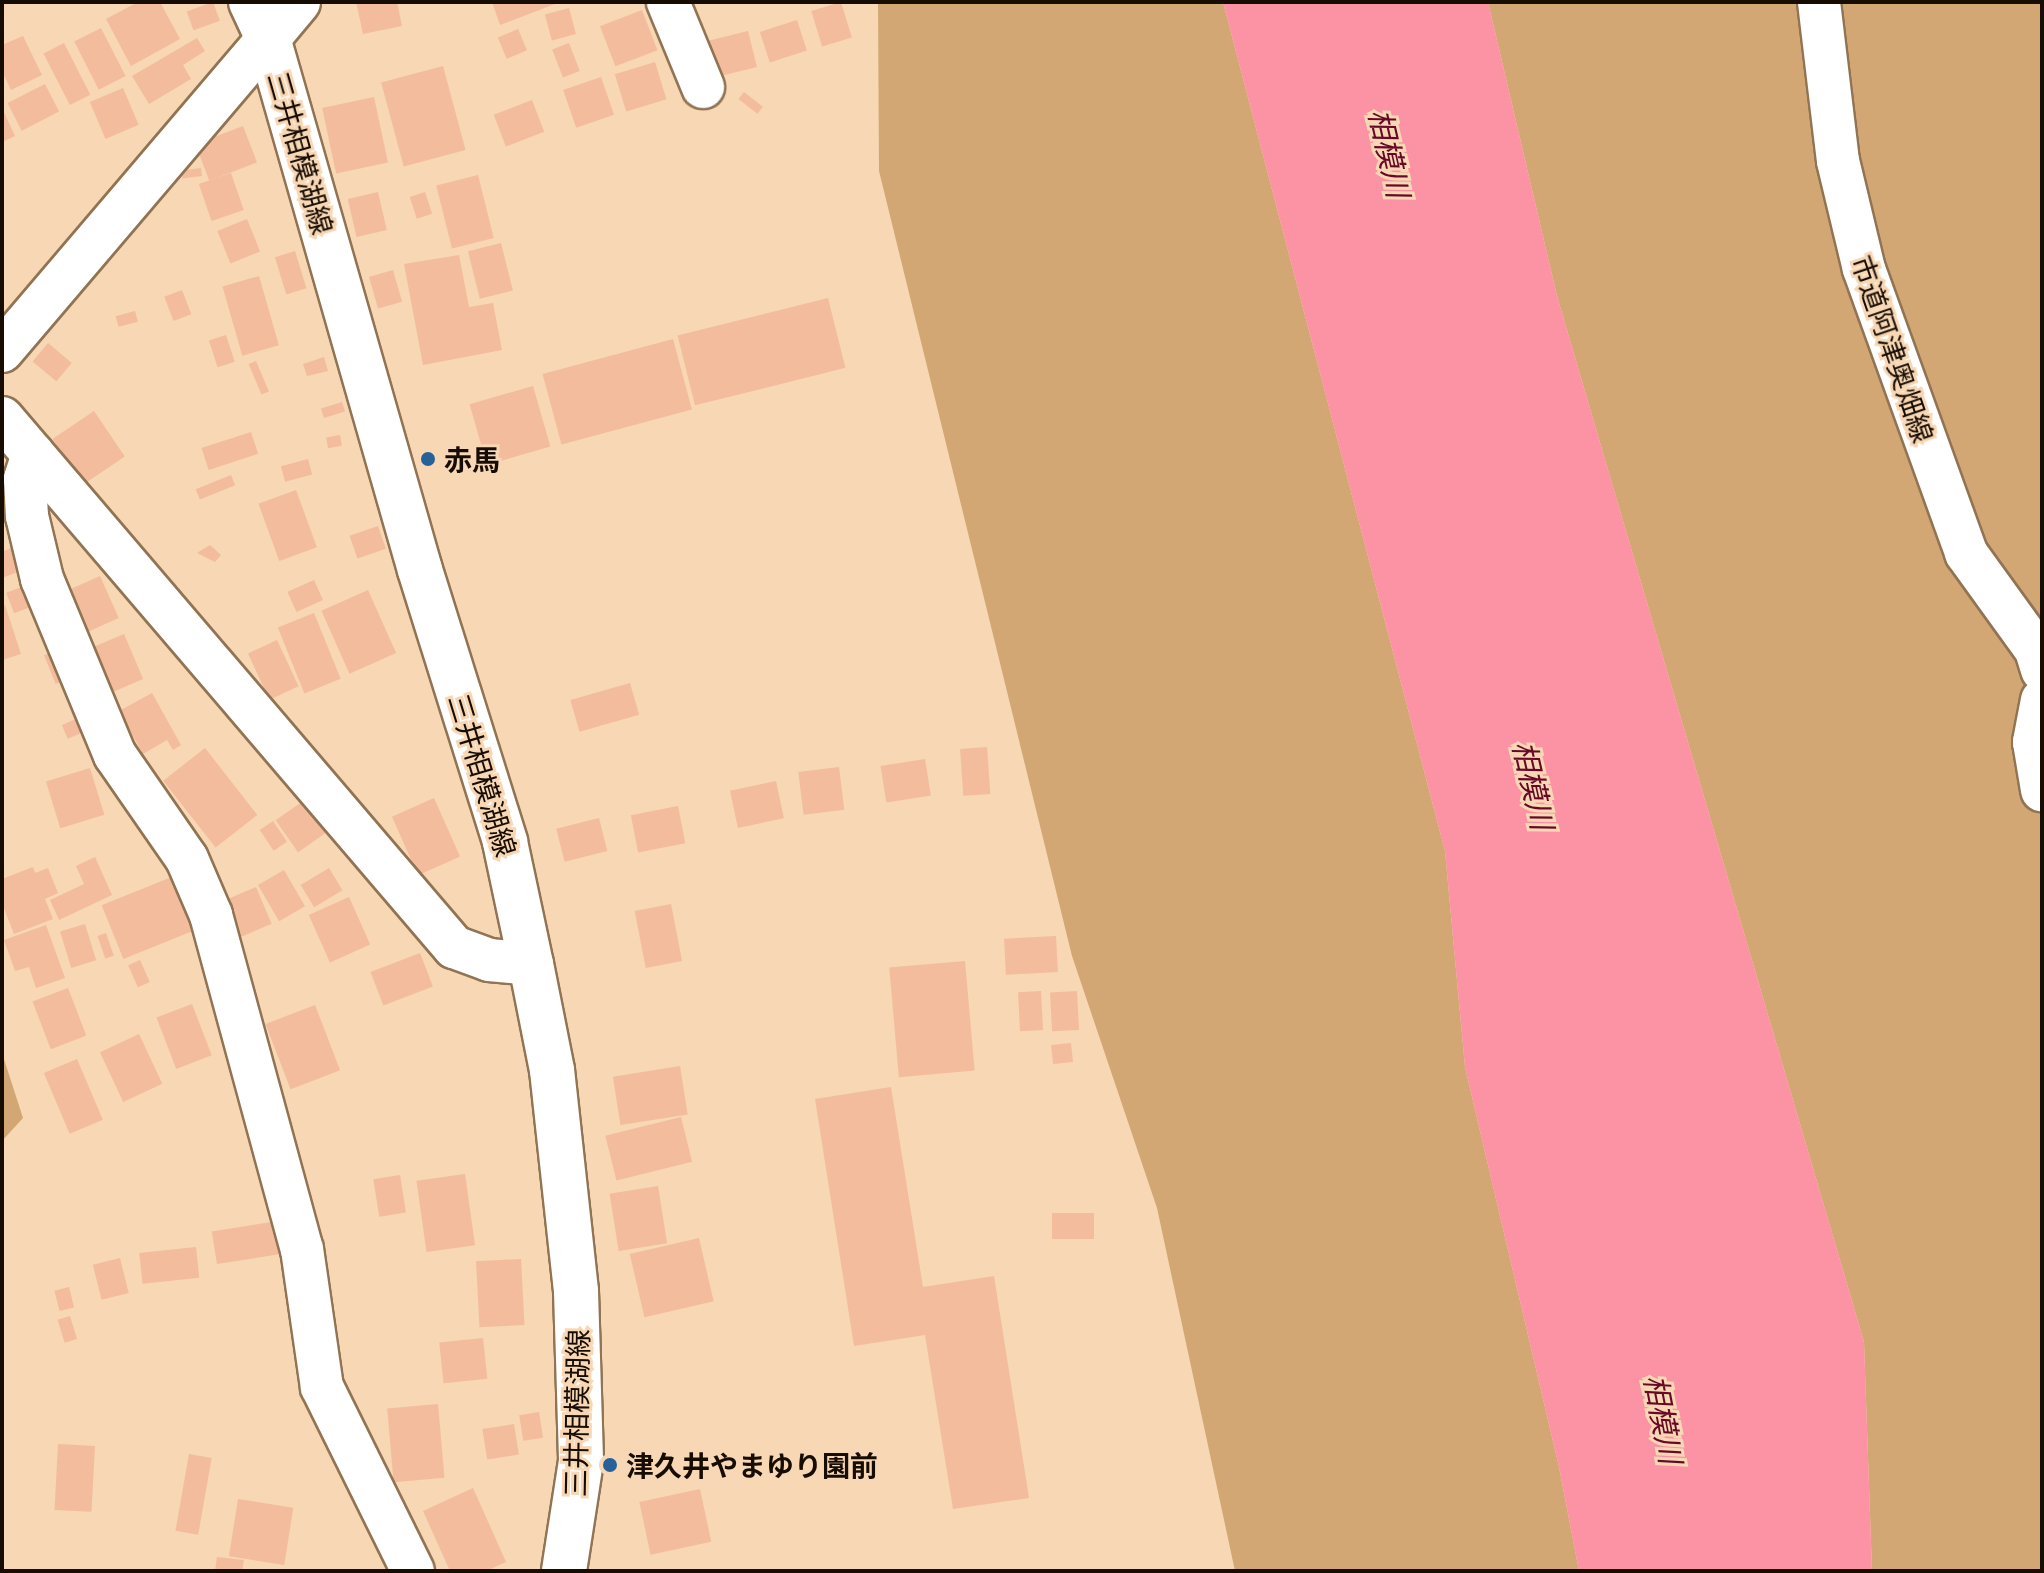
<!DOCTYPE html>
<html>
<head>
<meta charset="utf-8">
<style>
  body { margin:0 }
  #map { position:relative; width:2044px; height:1573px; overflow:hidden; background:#f7d7b4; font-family:"Playfair Display","Noto Sans JP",serif }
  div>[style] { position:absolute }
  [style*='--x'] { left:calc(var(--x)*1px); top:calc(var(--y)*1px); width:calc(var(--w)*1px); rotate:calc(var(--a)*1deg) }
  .green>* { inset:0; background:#d2a774 }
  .water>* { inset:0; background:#fc93a4 }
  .building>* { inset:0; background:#f3bc9d; transform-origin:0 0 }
  .roads { filter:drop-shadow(2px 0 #907453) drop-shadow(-2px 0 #907453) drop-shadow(0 2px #907453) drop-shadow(0 -2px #907453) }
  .minor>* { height:42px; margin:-21px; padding:0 21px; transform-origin:21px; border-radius:21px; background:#fff }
  .major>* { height:44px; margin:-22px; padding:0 22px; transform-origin:22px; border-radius:22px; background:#fff }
  .dots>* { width:22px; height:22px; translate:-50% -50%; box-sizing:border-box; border:4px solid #f7d7b4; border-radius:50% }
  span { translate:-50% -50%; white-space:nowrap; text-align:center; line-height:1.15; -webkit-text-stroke:6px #f7d7b4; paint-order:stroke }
  .street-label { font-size:28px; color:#170c02 }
  .poi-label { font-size:28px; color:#170c02; font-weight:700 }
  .left { translate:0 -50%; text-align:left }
  .water-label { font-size:30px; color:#670827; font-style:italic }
  .frame { position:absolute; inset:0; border:4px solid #170c02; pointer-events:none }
</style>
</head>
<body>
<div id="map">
  <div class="green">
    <div style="clip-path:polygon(878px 2px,1223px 2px,1445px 851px,1465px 1067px,1559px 1467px,1579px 1571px,1235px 1571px,1157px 1208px,1072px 956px,879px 171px)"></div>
    <div style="clip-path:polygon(1488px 2px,2042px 2px,2042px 1571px,1872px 1571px,1864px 1342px,1557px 296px)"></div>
    <div style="clip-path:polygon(2px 1053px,23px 1118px,2px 1141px)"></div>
  </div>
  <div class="water">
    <div style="clip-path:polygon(1223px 2px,1488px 2px,1557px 296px,1864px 1342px,1872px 1571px,1579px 1571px,1559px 1467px,1465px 1067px,1445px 851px)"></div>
  </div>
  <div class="building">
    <div style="clip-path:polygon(138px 2px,160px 2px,180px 39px,131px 66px,106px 19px)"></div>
    <div style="left:213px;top:2px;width:20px;height:28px;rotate:70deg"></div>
    <div style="clip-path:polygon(356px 2px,397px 2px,402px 26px,363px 34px)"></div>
    <div style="clip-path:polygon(492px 2px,560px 2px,500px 25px)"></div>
    <div style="left:841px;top:2px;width:37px;height:31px;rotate:73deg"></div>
    <div style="left:569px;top:8px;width:27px;height:25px;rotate:75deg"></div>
    <div style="left:642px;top:10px;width:43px;height:45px;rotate:69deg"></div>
    <div style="left:797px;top:20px;width:32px;height:39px;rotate:72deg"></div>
    <div style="left:101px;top:28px;width:54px;height:30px;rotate:63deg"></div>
    <div style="left:518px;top:29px;width:23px;height:22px;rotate:67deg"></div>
    <div style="left:748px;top:31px;width:37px;height:47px;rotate:76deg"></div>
    <div style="clip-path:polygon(23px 36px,42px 75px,11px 90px,2px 71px,2px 45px)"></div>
    <div style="clip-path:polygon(197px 38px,205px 51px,183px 65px,191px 79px,149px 104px,132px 76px)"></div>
    <div style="left:64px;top:43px;width:58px;height:23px;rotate:63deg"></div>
    <div style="left:569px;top:43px;width:30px;height:18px;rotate:69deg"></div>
    <div style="left:655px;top:62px;width:39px;height:42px;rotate:73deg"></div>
    <div style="left:443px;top:66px;width:87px;height:64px;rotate:75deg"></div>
    <div style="left:601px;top:77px;width:40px;height:40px;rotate:71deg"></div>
    <div style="left:45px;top:84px;width:31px;height:42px;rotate:63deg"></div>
    <div style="left:123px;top:88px;width:40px;height:36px;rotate:67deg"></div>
    <div style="left:744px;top:92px;width:24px;height:9px;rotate:38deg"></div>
    <div style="left:374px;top:97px;width:67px;height:53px;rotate:78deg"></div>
    <div style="left:532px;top:100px;width:34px;height:41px;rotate:69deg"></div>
    <div style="clip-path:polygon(2px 108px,15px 136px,2px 142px)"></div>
    <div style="left:243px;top:126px;width:39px;height:51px;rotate:69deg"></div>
    <div style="left:201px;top:168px;width:8px;height:20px;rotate:83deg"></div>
    <div style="left:231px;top:173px;width:39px;height:34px;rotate:71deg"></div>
    <div style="left:478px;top:175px;width:65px;height:43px;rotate:76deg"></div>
    <div style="left:378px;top:192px;width:39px;height:31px;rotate:77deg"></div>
    <div style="left:425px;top:192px;width:23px;height:16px;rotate:72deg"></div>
    <div style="left:247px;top:219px;width:35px;height:32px;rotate:68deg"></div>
    <div style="left:501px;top:243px;width:49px;height:34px;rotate:76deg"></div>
    <div style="left:295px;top:251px;width:39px;height:21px;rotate:73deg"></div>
    <div style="clip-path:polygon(459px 255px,469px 307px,493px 303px,502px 350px,423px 365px,404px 264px)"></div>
    <div style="left:393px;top:270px;width:33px;height:25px;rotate:74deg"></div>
    <div style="left:259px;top:276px;width:72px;height:38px;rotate:74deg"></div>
    <div style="left:182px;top:290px;width:26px;height:19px;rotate:69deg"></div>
    <div style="left:828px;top:298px;width:72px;height:155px;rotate:76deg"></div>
    <div style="left:135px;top:311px;width:11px;height:20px;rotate:75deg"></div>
    <div style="left:226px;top:335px;width:28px;height:18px;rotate:72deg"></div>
    <div style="left:673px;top:339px;width:73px;height:135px;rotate:75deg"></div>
    <div style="left:48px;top:343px;width:31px;height:24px;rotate:40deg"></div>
    <div style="clip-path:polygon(324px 357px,328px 371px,307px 376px,303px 364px)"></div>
    <div style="left:256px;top:361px;width:33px;height:8px;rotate:67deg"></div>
    <div style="left:533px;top:386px;width:63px;height:66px;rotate:74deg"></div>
    <div style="left:342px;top:402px;width:10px;height:22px;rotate:73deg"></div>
    <div style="left:94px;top:411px;width:55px;height:50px;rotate:56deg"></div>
    <div style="left:251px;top:432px;width:23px;height:52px;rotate:72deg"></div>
    <div style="left:340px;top:435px;width:11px;height:14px;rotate:80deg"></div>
    <div style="left:308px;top:459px;width:16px;height:28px;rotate:75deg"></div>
    <div style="left:231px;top:475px;width:11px;height:38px;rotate:68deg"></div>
    <div style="left:296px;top:490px;width:61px;height:40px;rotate:70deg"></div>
    <div style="left:378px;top:526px;width:24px;height:30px;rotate:71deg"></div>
    <div style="clip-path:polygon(210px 545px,221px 555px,215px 562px,197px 553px)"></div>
    <div style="clip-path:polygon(16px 546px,25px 569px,2px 578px,2px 552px)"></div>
    <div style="left:100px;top:576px;width:46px;height:35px;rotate:66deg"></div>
    <div style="left:314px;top:580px;width:22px;height:29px;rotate:66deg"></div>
    <div style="left:24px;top:586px;width:22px;height:19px;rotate:69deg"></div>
    <div style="left:368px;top:590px;width:69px;height:51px;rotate:66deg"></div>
    <div style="clip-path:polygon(5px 605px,21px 654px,2px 660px,2px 606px)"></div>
    <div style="left:314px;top:613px;width:71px;height:39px;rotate:68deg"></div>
    <div style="left:124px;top:634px;width:49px;height:38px;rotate:67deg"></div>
    <div style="left:277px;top:640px;width:51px;height:32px;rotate:65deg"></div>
    <div style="left:57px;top:650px;width:31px;height:14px;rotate:68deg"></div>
    <div style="left:630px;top:683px;width:33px;height:62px;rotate:74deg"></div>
    <div style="clip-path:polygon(152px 693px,181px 745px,173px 750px,167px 740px,143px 754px,119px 711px)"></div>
    <div style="left:83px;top:716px;width:15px;height:23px;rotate:67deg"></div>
    <div style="left:987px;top:747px;width:47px;height:27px;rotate:86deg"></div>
    <div style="left:205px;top:748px;width:85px;height:53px;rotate:52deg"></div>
    <div style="left:925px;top:759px;width:37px;height:45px;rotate:81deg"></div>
    <div style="left:839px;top:767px;width:43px;height:41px;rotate:83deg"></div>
    <div style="left:90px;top:768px;width:49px;height:46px;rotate:73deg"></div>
    <div style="left:776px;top:781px;width:38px;height:47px;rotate:78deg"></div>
    <div style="left:434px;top:798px;width:64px;height:46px;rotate:66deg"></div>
    <div style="left:306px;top:799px;width:39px;height:37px;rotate:55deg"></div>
    <div style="left:678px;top:806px;width:38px;height:48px;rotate:79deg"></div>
    <div style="left:599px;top:818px;width:34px;height:44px;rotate:76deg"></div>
    <div style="left:273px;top:821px;width:25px;height:16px;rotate:56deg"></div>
    <div style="clip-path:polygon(95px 857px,112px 895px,59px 920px,50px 900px,84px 884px,76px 866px)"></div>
    <div style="clip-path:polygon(33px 867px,35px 873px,48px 868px,58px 893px,45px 899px,53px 919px,14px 934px,2px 903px,2px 879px)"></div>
    <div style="left:329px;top:868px;width:26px;height:33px;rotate:59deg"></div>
    <div style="left:284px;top:870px;width:42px;height:30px;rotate:60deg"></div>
    <div style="left:174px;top:876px;width:58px;height:78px;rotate:68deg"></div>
    <div style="left:256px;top:887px;width:40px;height:35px;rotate:67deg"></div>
    <div style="left:349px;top:897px;width:52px;height:44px;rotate:66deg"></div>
    <div style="left:671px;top:904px;width:58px;height:37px;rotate:79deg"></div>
    <div style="left:85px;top:924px;width:38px;height:26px;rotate:73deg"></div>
    <div style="clip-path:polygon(46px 925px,65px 978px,36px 988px,29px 967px,15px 971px,4px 940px)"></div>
    <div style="left:106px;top:933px;width:24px;height:9px;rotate:71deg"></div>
    <div style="left:1056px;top:936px;width:36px;height:52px;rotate:87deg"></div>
    <div style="left:420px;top:953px;width:36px;height:53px;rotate:69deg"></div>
    <div style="left:140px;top:960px;width:24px;height:13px;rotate:66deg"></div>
    <div style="left:965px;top:961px;width:110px;height:76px;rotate:85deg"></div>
    <div style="left:68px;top:988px;width:51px;height:38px;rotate:69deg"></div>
    <div style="left:1041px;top:991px;width:39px;height:23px;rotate:87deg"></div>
    <div style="left:1077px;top:991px;width:39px;height:27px;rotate:87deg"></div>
    <div style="left:192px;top:1004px;width:55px;height:38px;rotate:69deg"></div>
    <div style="left:315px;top:1005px;width:70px;height:53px;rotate:69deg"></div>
    <div style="left:139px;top:1034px;width:55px;height:43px;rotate:65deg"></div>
    <div style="left:1071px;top:1043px;width:19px;height:20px;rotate:84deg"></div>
    <div style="left:77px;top:1059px;width:66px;height:36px;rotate:67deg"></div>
    <div style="left:680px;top:1066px;width:49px;height:68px;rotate:81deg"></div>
    <div style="clip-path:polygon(891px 1087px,923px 1287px,994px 1276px,1029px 1498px,953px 1509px,925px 1335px,854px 1346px,815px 1099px)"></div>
    <div style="left:681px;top:1117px;width:46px;height:78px;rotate:76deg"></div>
    <div style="left:465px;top:1174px;width:72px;height:49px;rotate:82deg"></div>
    <div style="left:400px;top:1175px;width:38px;height:27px;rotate:81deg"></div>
    <div style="left:658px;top:1186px;width:58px;height:49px;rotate:81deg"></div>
    <div style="left:1052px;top:1213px;width:42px;height:26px"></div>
    <div style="left:278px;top:1221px;width:33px;height:67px;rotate:81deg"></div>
    <div style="left:699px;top:1238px;width:65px;height:71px;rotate:77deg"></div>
    <div style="left:196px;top:1247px;width:31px;height:57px;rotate:84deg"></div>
    <div style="left:120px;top:1258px;width:36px;height:28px;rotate:76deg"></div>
    <div style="left:521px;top:1259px;width:66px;height:45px;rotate:87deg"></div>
    <div style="left:69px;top:1287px;width:21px;height:15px;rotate:76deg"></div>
    <div style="left:70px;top:1316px;width:24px;height:13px;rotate:73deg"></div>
    <div style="left:483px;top:1338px;width:41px;height:44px;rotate:84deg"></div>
    <div style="left:438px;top:1404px;width:74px;height:51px;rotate:85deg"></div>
    <div style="left:539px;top:1412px;width:26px;height:20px;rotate:81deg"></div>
    <div style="left:514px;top:1424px;width:31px;height:32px;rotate:81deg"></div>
    <div style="left:58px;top:1444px;width:37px;height:66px;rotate:3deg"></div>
    <div style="left:189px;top:1454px;width:23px;height:78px;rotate:10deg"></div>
    <div style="clip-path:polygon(473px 1488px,506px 1562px,486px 1571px,450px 1571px,423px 1511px)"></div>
    <div style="left:700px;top:1489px;width:54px;height:62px;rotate:78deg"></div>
    <div style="left:238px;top:1499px;width:56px;height:58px;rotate:9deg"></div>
    <div style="clip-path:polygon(217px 1557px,244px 1560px,242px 1571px,215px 1571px)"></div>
  </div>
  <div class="roads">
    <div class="minor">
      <div style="--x:668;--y:2;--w:92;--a:67.6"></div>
      <div style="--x:1819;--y:2;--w:160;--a:83.2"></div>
      <div style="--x:1838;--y:161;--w:111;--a:76.5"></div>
      <div style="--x:1864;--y:269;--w:302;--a:70.2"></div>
      <div style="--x:1966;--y:553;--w:120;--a:54.2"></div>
      <div style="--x:2036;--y:650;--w:21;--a:73"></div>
      <div style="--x:2;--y:351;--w:411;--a:-49.6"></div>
      <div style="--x:2;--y:418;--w:696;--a:49.49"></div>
      <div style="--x:454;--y:947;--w:37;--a:20"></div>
      <div style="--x:489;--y:960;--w:42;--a:5.4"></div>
      <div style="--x:33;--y:454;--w:26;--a:108"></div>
      <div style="--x:25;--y:479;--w:37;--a:87"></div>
      <div style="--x:27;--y:516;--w:65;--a:76.6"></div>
      <div style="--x:42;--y:579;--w:191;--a:67.5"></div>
      <div style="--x:115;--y:755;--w:126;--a:55.3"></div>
      <div style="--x:187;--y:859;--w:61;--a:66.8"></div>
      <div style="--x:211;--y:915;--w:346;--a:74.8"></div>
      <div style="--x:302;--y:1249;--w:139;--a:81.8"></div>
      <div style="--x:322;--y:1387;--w:205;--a:63.7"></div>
      <div style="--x:2042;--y:700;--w:43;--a:100.8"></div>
      <div style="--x:2034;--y:742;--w:49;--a:80.5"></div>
    </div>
    <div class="major">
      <div style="--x:251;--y:2;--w:40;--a:65"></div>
      <div style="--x:268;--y:38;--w:553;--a:74.05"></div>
      <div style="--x:420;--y:570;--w:285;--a:72.6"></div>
      <div style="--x:505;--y:842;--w:125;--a:78"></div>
      <div style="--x:531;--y:964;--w:108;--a:78.8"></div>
      <div style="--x:552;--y:1070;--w:222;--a:83.8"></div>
      <div style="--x:576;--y:1291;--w:170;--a:88.3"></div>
      <div style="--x:581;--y:1461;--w:111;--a:98.8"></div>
      <div style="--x:268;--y:38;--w:47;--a:-50.2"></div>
    </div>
  </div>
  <div class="dots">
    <div style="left:428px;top:459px;background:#276198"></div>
    <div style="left:610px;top:1465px;background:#276198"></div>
  </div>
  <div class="street-label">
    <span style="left:301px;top:153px;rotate:74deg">三井相模湖線</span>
    <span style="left:1893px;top:349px;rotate:71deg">市道阿津奥畑線</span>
    <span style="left:483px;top:775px;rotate:73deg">三井相模湖線</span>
    <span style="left:576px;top:1413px;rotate:-89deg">三井相模湖線</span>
  </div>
  <div class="poi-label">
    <span class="left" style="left:444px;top:459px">赤馬</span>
    <span class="left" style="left:626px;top:1465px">津久井やまゆり園前</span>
  </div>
  <div class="water-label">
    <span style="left:1390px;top:153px;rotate:77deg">相模川</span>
    <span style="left:1534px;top:785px;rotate:77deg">相模川</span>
    <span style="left:1664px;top:1419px;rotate:79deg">相模川</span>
  </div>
  <div class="frame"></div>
</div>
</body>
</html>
